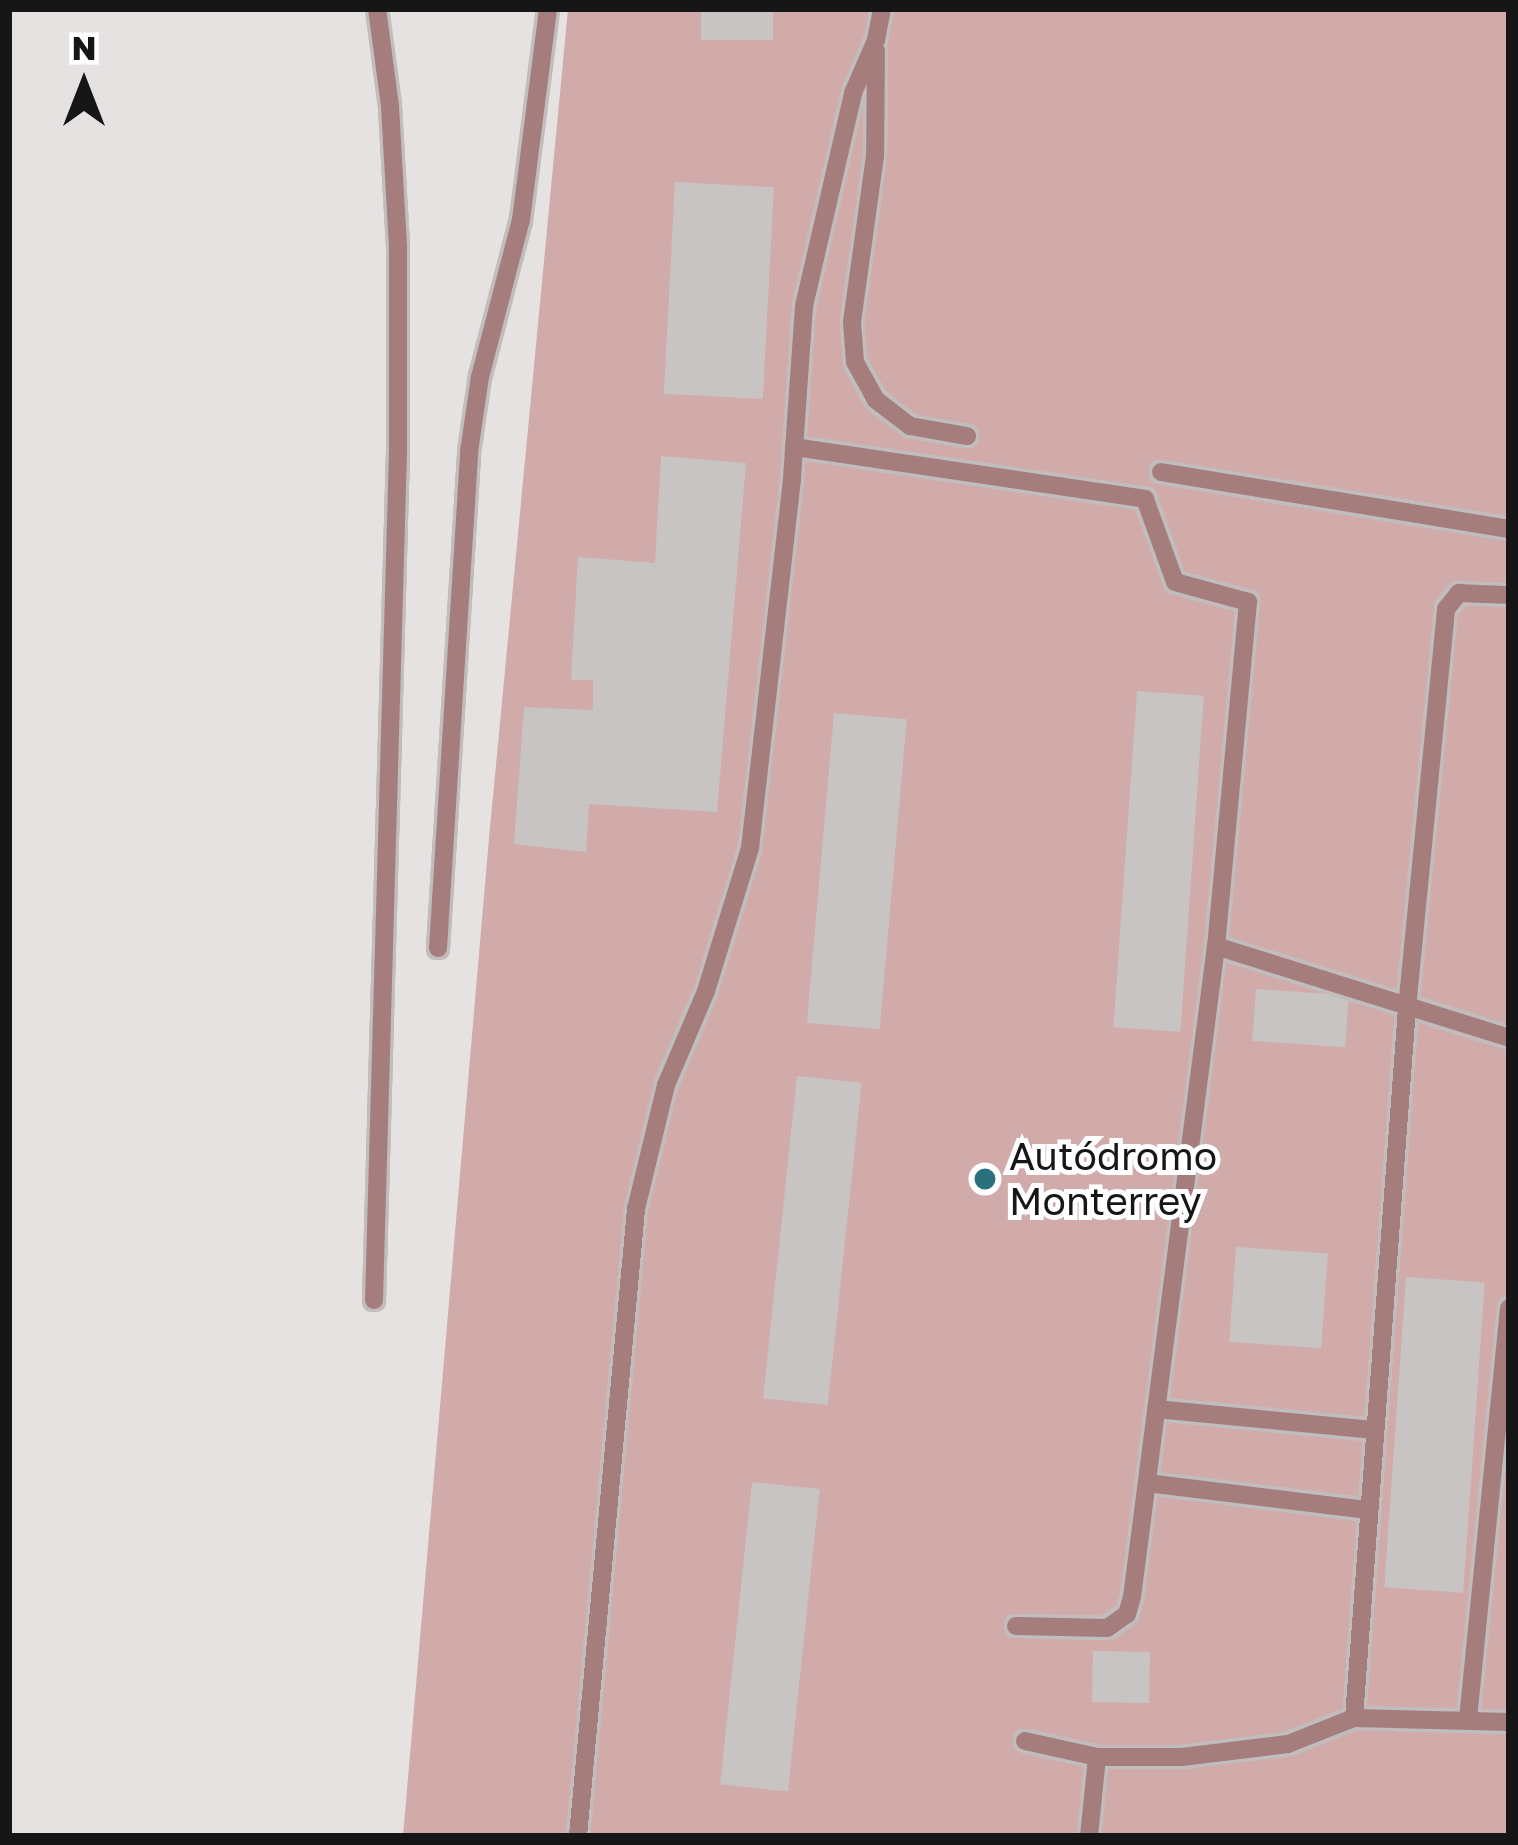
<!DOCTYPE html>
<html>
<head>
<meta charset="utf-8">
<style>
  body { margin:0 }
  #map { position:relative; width:1518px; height:1845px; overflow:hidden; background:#e6e2e2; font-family:"Golos Text",sans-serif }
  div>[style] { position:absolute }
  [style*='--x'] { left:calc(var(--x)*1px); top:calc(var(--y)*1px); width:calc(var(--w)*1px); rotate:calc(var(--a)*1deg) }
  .green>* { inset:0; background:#d1abaa }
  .building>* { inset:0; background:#c8c4c4; transform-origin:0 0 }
  .roads { filter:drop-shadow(3px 0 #c1bdbd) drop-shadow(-3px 0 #c1bdbd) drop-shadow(0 3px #c1bdbd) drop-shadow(0 -3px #c1bdbd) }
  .service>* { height:18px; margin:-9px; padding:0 9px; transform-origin:9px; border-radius:9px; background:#a67d7d }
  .dots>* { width:33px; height:33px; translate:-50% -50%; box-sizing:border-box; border:6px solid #fff; border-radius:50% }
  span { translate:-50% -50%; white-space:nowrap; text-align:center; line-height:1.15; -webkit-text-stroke:10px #fff; paint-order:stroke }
  .poi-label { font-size:39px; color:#171616 }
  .left { translate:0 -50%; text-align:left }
  .frame { position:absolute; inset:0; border:12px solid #171616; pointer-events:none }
  .north { position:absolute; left:24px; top:24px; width:120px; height:120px; -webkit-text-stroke:9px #fff; paint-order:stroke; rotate:0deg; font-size:33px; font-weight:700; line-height:48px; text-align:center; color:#171616 }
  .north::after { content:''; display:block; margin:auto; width:42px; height:54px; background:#171616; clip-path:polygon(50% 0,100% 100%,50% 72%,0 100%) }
</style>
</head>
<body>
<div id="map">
  <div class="green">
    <div style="clip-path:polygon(568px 9px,1509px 9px,1509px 1836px,403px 1836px,489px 838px)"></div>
  </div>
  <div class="building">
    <div style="left:701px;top:9px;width:72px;height:31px"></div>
    <div style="left:675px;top:182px;width:99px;height:212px;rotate:3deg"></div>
    <div style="clip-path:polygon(661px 456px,746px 463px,717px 812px,589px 804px,586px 852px,514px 844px,524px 707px,593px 710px,593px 680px,571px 680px,578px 557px,655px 563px)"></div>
    <div style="left:1137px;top:691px;width:67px;height:337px;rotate:4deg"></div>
    <div style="left:834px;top:713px;width:73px;height:311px;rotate:5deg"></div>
    <div style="left:1256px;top:989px;width:93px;height:52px;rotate:4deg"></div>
    <div style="left:797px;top:1076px;width:65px;height:324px;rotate:6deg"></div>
    <div style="left:1236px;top:1247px;width:92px;height:95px;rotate:4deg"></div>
    <div style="left:1406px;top:1277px;width:79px;height:311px;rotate:4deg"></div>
    <div style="left:752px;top:1482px;width:68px;height:304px;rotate:6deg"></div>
    <div style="left:1093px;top:1651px;width:57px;height:51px;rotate:1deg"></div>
  </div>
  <div class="roads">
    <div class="service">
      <div style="--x:876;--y:51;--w:105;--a:90.5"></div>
      <div style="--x:875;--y:156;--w:168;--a:97.9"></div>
      <div style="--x:852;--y:322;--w:40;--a:85.7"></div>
      <div style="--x:855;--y:362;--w:43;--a:61.1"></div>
      <div style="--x:876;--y:400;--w:43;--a:37.4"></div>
      <div style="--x:910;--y:426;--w:58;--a:10"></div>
      <div style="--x:794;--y:447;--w:355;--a:8.4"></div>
      <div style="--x:1145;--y:499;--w:88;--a:70.1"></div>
      <div style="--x:1175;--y:582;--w:76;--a:15.3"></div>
      <div style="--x:1248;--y:602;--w:345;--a:95.3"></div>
      <div style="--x:1216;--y:946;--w:656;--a:97.35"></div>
      <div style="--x:1132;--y:1597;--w:18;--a:106"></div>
      <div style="--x:1127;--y:1614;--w:24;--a:145"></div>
      <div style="--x:1107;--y:1628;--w:91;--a:-178.7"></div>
      <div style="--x:1161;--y:472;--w:353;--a:9.3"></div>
      <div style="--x:1216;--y:946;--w:307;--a:17.4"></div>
      <div style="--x:438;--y:948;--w:497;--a:-86.4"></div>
      <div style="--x:469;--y:452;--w:76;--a:-81.7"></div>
      <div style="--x:480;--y:377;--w:162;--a:-75.4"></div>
      <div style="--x:521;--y:220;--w:213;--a:-82.7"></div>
      <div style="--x:374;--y:1300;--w:850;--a:-88.38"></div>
      <div style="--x:398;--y:450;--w:204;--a:-90"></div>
      <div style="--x:398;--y:246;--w:140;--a:-93.3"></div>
      <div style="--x:390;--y:106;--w:98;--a:-97.6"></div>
      <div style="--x:1156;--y:1409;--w:220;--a:5.5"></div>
      <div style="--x:1147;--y:1483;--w:223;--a:7"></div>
      <div style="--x:1354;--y:1718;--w:712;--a:-85.73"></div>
      <div style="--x:1407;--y:1008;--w:401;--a:-84.4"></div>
      <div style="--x:1446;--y:609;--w:21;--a:-51"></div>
      <div style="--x:1459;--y:593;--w:50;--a:2.3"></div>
      <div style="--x:1468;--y:1719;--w:413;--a:-84.3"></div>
      <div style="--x:1025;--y:1741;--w:74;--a:12.5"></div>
      <div style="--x:1097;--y:1757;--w:85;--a:0"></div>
      <div style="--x:1182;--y:1757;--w:107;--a:-7"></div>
      <div style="--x:1288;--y:1744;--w:71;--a:-21.5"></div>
      <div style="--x:1354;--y:1718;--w:155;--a:1.5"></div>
      <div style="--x:578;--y:1836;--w:630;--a:-84.71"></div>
      <div style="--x:636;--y:1209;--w:128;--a:-76.4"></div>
      <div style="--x:666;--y:1085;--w:102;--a:-66.9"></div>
      <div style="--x:706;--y:991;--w:150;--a:-72.9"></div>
      <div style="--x:750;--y:848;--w:372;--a:-83.5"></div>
      <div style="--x:792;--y:478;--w:172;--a:-86"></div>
      <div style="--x:804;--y:306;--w:219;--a:-77"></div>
      <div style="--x:853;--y:93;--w:58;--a:-66.5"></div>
      <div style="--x:876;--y:40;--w:32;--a:-79"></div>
      <div style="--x:1089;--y:1836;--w:79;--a:-84.2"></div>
    </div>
  </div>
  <div class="dots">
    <div style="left:985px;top:1179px;background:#2a717d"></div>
  </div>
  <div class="poi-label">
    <span class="left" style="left:1009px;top:1179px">Autódromo<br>Monterrey</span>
  </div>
  <div class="frame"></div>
  <div class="north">N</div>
</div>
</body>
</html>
